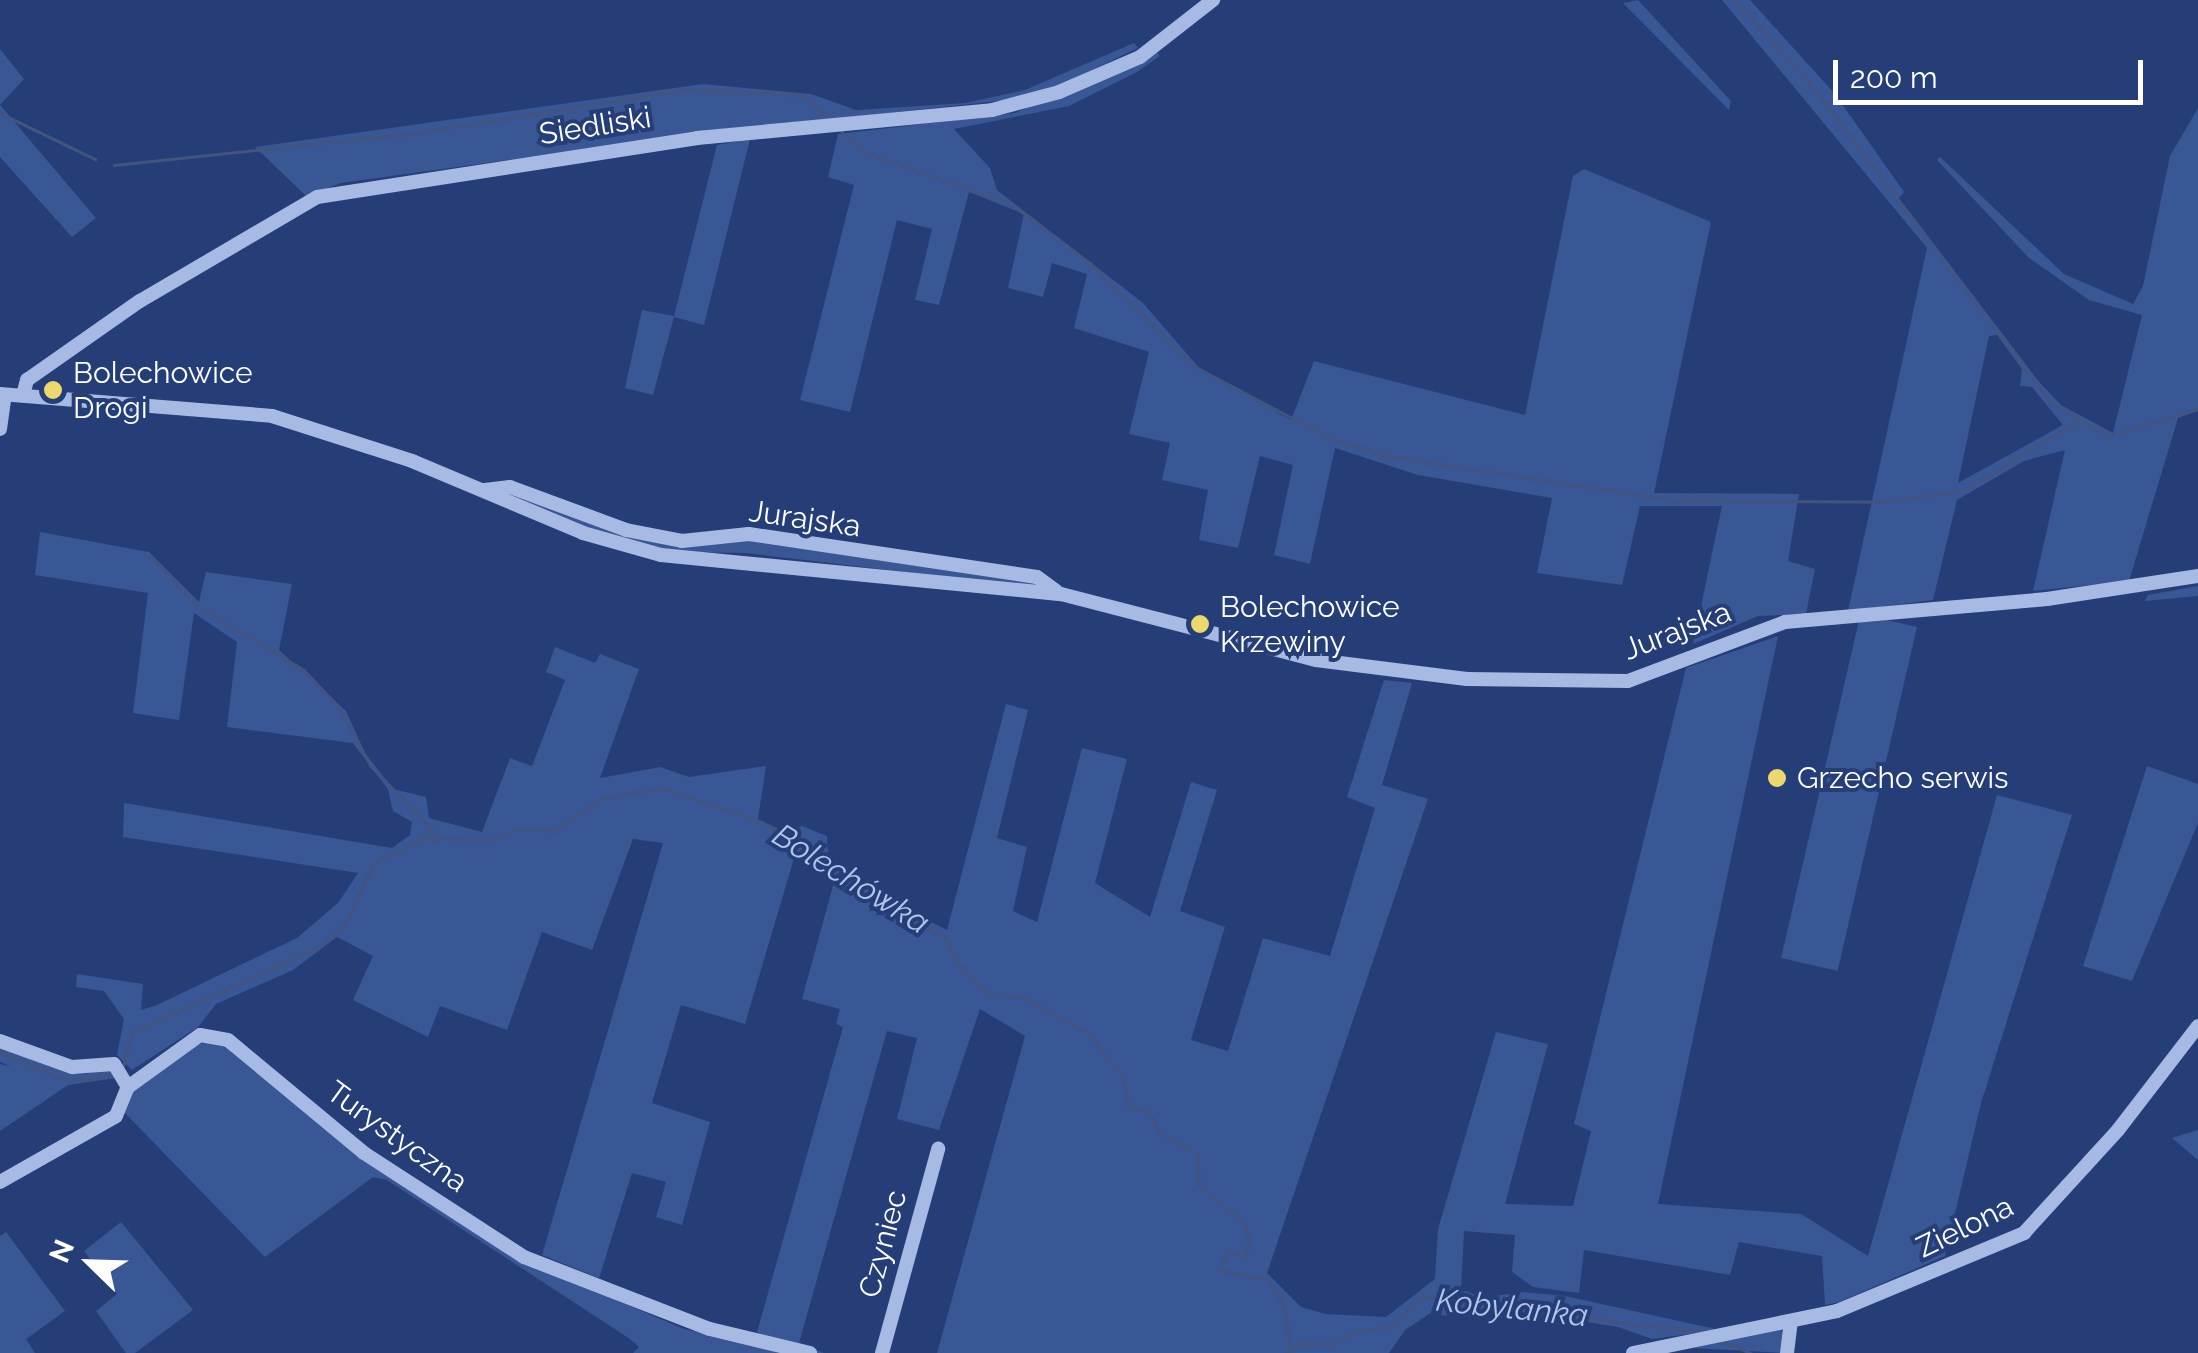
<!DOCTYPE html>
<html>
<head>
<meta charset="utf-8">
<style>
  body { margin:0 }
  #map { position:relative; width:2198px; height:1353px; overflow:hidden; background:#253e78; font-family:Raleway,sans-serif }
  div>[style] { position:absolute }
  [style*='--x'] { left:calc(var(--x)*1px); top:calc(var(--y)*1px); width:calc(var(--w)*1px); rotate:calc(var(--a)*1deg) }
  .green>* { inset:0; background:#395695; transform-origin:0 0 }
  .stream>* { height:2.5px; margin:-1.25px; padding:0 1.25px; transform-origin:1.25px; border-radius:1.25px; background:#42547f }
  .minor>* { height:14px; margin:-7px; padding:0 7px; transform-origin:7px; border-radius:7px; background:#a7bae3 }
  .dots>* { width:28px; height:28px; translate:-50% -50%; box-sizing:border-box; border:5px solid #253e78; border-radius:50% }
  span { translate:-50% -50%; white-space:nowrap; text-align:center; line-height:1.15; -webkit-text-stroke:8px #253e78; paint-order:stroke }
  .street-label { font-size:30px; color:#fff }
  .poi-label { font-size:30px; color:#fff }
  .left { translate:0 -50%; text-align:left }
  .water-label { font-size:32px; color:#b2c5eb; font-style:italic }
  .north { position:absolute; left:40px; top:1213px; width:100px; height:100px; -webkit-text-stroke:8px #253e78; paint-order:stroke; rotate:293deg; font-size:28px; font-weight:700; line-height:40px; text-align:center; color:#fff }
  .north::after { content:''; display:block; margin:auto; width:35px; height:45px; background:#fff; clip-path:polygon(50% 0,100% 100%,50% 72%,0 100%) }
  .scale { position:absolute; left:1833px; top:60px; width:310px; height:45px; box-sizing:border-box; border:5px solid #fff; border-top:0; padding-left:12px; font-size:30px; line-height:35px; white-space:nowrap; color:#fff; -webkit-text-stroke:8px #253e78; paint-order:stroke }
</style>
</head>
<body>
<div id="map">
  <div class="green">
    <div style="clip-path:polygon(1638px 0,1731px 101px,1729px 110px,1623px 3px)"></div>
    <div style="clip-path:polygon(evenodd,1722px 0,1750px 0,1835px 94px,1904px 192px,1899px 198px,2040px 383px,2061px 405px,2113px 433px,2142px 315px,2089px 300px,2029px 258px,1937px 160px,1940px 157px,2064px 274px,2133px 304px,2143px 286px,2170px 156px,2198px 108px,2198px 411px,2178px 418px,2129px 581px,2033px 591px,2065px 450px,2024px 461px,1957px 500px,1933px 600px,1848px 611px,1927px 248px,1722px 0,1997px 335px,2022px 369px,2020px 386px,2032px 387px,2063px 425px,1958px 483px,1989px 336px,1997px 335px)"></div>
    <div style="clip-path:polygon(1134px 43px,1138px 48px,1035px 97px,704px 133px,341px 183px,306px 196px,255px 147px,703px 84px,811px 94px,856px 110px,966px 103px,1025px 90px)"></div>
    <div style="clip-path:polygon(0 49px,24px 79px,0 105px,96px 218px,72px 237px,0 157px)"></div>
    <div style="clip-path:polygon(1155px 50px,1160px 56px,1137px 72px,1069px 106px,954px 129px,990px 168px,997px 190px,1143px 303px,1200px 369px,1291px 420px,1314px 361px,1525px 415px,1573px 176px,1584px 169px,1711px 222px,1654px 493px,1799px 494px,1788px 561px,1815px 569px,1806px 614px,1758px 616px,1693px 644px,1722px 506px,1640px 506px,1622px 585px,1537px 573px,1552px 498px,1418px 475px,1335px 448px,1310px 564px,1274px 555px,1293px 465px,1260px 456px,1238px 548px,1199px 540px,1208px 490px,1162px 480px,1170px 443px,1129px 434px,1149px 352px,1074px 328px,1087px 274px,1052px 263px,1043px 297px,1008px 288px,1024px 214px,969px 192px,939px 305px,915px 300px,932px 229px,897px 220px,850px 412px,800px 400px,854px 185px,828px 177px,838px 134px,1015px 113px)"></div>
    <div style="clip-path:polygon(750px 139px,704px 325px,674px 317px,653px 395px,625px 388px,642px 310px,674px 316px,717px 145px)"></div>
    <div style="clip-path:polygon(511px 496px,607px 527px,750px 540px,1030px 580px,1042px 588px,746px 553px,661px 552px,584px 531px)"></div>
    <div style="clip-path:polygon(40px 532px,149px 552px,199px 602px,206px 572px,292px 584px,279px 650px,346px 711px,365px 753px,393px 789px,426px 797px,429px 818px,482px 832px,510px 758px,532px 766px,565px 680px,546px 672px,555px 647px,595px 663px,600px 654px,639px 669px,600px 778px,660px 767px,689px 777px,766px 766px,758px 819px,785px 832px,802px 826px,827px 836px,828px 854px,868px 889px,947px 930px,1006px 704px,1028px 710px,997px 838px,1027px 847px,1013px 911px,1037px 922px,1082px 748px,1127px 759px,1095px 883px,1150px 917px,1191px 782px,1217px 790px,1180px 911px,1225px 927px,1191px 1040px,1228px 1051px,1263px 938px,1330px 956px,1375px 808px,1347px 797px,1384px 680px,1412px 683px,1382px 785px,1428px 799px,1267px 1273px,1301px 1307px,1325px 1314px,1386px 1317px,1435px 1279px,1438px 1229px,1496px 1032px,1548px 1044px,1505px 1204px,1573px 1206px,1591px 1131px,1574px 1124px,1686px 668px,1778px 636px,1658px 1204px,1801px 1214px,1868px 1256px,1997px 795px,2072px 815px,1981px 1103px,1945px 1256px,1839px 1302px,1825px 1305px,1822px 1256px,1739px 1242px,1730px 1275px,1584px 1250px,1579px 1293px,1533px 1287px,1512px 1272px,1515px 1235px,1464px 1231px,1461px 1289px,1484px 1298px,1521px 1292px,1565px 1296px,1720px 1330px,1652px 1339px,1618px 1327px,1498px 1308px,1479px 1318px,1429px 1314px,1405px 1330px,1389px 1353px,937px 1353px,1025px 1036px,980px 1009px,939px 1130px,897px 1119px,917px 1038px,887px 1031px,799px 1343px,824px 1353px,633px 1353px,639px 1347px,630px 1339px,387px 1180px,373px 1177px,265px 1257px,125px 1113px,129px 1085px,199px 1044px,216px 1040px,235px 1048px,323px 1125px,529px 1263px,684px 1329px,783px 1349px,757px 1332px,843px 1027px,836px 1024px,840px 1009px,802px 999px,834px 882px,795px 855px,745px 1024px,681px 1005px,652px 1103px,710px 1122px,682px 1225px,656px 1217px,666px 1182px,632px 1173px,599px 1278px,542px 1255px,663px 843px,633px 839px,592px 950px,542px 932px,507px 1030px,440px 1006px,428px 1037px,353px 1000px,373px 956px,337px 937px,293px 970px,216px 1004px,198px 1027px,132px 1070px,117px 1055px,124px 1019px,104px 991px,76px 987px,77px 974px,143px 984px,141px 1010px,157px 1005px,297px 938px,338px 903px,358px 873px,123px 837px,124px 803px,392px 848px,410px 835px,412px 822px,393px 811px,388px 789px,353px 743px,227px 727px,237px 642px,194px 613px,179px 720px,133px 713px,148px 593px,35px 575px)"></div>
    <div style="clip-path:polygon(2198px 586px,2198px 596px,2145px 601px,2148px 595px)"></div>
    <div style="left:1917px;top:627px;width:353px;height:58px;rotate:103deg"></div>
    <div style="clip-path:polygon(2147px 766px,2198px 784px,2198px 823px,2132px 981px,2083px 966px)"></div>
    <div style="clip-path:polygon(0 1047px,61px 1070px,86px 1074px,109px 1066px,117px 1078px,68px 1085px,0 1131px,0 1064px,10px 1066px,0 1062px)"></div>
    <div style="clip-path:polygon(2198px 1130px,2198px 1160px,2172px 1138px)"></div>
    <div style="clip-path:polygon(121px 1222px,193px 1310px,135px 1353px,126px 1353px,96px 1311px,117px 1294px,84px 1251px)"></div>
    <div style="clip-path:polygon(6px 1232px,65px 1311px,26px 1339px,35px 1353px,0 1353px,0 1236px)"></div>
    <div style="clip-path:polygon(1780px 1329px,1787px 1341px,1783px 1353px,1692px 1348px)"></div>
  </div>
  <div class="stream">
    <div style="--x:1735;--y:0;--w:112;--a:47.9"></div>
    <div style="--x:1810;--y:83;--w:402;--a:53"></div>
    <div style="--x:2052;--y:404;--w:65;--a:29.3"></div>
    <div style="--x:2109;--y:436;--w:93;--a:-16.9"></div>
    <div style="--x:0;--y:113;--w:106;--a:25.8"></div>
    <div style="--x:842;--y:132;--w:32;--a:41"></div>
    <div style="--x:866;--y:153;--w:152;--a:19.1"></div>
    <div style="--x:1010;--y:203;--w:100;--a:36.9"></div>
    <div style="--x:1090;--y:263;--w:148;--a:44.5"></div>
    <div style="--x:1196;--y:367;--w:156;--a:27.9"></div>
    <div style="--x:1334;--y:440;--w:62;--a:15.8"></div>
    <div style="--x:1394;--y:457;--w:280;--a:8.8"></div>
    <div style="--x:1671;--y:500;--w:213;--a:0.5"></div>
    <div style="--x:1884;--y:502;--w:81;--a:-8.5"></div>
    <div style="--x:1964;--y:490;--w:134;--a:-31"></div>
    <div style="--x:114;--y:165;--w:304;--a:-6"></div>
    <div style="--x:416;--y:133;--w:271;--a:-9.1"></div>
    <div style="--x:684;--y:90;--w:118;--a:2.4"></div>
    <div style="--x:802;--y:95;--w:33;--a:40"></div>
    <div style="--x:149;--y:556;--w:66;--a:45.6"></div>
    <div style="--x:203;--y:609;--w:118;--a:31.1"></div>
    <div style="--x:304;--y:670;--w:51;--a:46.6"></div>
    <div style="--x:339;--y:707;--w:67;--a:61.5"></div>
    <div style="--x:371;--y:766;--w:85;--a:46"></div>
    <div style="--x:430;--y:827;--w:16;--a:72"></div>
    <div style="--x:0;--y:1052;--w:62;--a:23.7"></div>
    <div style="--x:57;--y:1077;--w:33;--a:5"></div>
    <div style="--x:90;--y:1080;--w:23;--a:-15"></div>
    <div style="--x:123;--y:1067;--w:36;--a:-76"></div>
    <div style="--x:132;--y:1032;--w:205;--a:-24.4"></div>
    <div style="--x:319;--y:947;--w:36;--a:-42"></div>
    <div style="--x:346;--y:923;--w:65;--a:-65.4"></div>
    <div style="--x:373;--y:864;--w:58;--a:-27.9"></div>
    <div style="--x:424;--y:837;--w:67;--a:2.6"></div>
    <div style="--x:491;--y:840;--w:29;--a:-22"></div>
    <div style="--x:518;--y:829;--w:36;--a:3"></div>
    <div style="--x:554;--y:831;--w:59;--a:-34"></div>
    <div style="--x:603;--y:798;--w:60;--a:-9.6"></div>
    <div style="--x:662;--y:788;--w:106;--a:18.8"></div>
    <div style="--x:762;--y:822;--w:86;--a:30.2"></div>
    <div style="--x:836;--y:865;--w:48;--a:45"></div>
    <div style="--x:870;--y:899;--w:84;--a:26.9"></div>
    <div style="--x:945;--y:937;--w:35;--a:63"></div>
    <div style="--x:961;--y:968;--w:40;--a:43"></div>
    <div style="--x:990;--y:995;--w:33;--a:3"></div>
    <div style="--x:1023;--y:997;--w:72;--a:28.4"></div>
    <div style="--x:1086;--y:1031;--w:60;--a:50.4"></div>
    <div style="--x:1124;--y:1077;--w:30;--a:81"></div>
    <div style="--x:1129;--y:1107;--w:19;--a:6"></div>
    <div style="--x:1148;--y:1109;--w:25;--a:64"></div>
    <div style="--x:1159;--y:1132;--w:45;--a:30.5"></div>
    <div style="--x:1198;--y:1155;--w:31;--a:88"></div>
    <div style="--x:1199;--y:1186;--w:58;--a:38.7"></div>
    <div style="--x:1244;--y:1222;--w:19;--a:72"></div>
    <div style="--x:1250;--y:1240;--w:17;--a:107"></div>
    <div style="--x:1245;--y:1256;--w:18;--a:-171"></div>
    <div style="--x:1227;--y:1253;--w:19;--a:111"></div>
    <div style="--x:1220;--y:1271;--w:49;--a:9.5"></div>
    <div style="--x:1268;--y:1279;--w:31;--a:59"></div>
    <div style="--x:1284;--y:1306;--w:43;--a:80.5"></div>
    <div style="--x:1721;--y:1341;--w:32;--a:22"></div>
    <div style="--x:1287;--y:1353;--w:16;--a:-40"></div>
    <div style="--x:1299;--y:1343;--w:32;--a:2"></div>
    <div style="--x:1331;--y:1344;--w:28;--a:-27"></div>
    <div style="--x:1356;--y:1331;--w:35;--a:-7"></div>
    <div style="--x:1391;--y:1327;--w:45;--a:-43.2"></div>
    <div style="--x:1424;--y:1296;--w:57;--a:11.1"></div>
    <div style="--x:1480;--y:1307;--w:45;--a:-3.8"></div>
    <div style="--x:1525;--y:1304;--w:33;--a:20"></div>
    <div style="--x:1556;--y:1315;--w:150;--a:6.5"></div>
  </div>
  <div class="minor">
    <div style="--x:0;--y:394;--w:273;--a:4.6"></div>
    <div style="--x:272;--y:416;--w:147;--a:17.8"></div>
    <div style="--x:412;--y:461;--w:186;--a:22.8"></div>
    <div style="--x:583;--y:533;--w:81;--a:15.8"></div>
    <div style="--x:661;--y:555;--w:402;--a:5.6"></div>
    <div style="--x:1061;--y:594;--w:263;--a:14.5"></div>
    <div style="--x:1316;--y:660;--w:152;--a:7.2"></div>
    <div style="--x:1467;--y:679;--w:161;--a:0.7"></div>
    <div style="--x:1628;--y:681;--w:168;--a:-20.6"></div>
    <div style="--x:1785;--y:622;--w:263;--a:-5"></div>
    <div style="--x:2047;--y:599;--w:153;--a:-8.7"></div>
    <div style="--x:23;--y:395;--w:16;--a:-75"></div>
    <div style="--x:27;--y:380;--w:138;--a:-35"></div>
    <div style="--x:140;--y:301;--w:205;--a:-30.4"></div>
    <div style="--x:317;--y:197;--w:385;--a:-8.8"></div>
    <div style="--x:697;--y:138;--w:296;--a:-5.4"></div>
    <div style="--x:992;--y:110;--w:69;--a:-15"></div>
    <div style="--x:1059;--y:92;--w:88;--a:-23.4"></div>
    <div style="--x:1140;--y:57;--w:93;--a:-38"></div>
    <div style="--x:0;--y:429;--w:34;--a:-82"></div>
    <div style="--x:485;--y:490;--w:25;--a:-7"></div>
    <div style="--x:510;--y:487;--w:124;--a:20.3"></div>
    <div style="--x:626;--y:530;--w:57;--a:11.1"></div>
    <div style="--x:682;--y:541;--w:67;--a:-6"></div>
    <div style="--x:749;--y:534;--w:291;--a:8.5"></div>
    <div style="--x:1037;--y:577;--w:24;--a:36"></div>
    <div style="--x:0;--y:1041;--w:77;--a:19.9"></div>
    <div style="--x:72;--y:1067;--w:42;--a:-4.1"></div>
    <div style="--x:114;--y:1064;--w:27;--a:59"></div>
    <div style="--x:0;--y:1182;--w:133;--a:-29.6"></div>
    <div style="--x:116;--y:1116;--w:31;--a:-68"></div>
    <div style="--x:128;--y:1087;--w:89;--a:-35.8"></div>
    <div style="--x:200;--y:1035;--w:28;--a:10"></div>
    <div style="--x:228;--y:1040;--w:177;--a:39.7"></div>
    <div style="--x:364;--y:1153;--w:191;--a:33"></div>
    <div style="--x:524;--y:1257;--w:199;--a:21.2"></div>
    <div style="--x:710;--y:1329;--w:103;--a:13.5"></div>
    <div style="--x:882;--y:1353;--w:212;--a:-74.6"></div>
    <div style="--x:1633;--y:1353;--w:208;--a:-11.6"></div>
    <div style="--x:1837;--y:1311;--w:203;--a:-22.6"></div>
    <div style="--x:2024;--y:1233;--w:139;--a:-47.6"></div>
    <div style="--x:2118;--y:1130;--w:131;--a:-52.4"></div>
    <div style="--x:1787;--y:1353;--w:31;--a:-83"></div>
  </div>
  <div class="dots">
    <div style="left:53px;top:390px;background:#ecd86c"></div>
    <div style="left:1200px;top:624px;background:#ecd86c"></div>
    <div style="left:1777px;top:778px;background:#ecd86c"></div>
  </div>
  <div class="street-label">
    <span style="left:595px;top:126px;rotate:-9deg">Siedliski</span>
    <span style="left:805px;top:519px;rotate:8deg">Jurajska</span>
    <span style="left:1677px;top:631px;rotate:-21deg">Jurajska</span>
    <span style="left:397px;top:1137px;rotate:36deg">Turystyczna</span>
    <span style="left:1965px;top:1227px;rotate:-26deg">Zielona</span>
    <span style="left:883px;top:1244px;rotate:-75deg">Czyniec</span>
  </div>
  <div class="poi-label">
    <span class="left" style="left:73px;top:390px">Bolechowice<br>Drogi</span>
    <span class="left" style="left:1220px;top:624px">Bolechowice<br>Krzewiny</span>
    <span class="left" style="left:1797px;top:778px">Grzecho serwis</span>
  </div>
  <div class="water-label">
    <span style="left:851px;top:879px;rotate:32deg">Bolechówka</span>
    <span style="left:1512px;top:1308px;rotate:6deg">Kobylanka</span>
  </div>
  <div class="north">N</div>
  <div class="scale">200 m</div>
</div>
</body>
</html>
